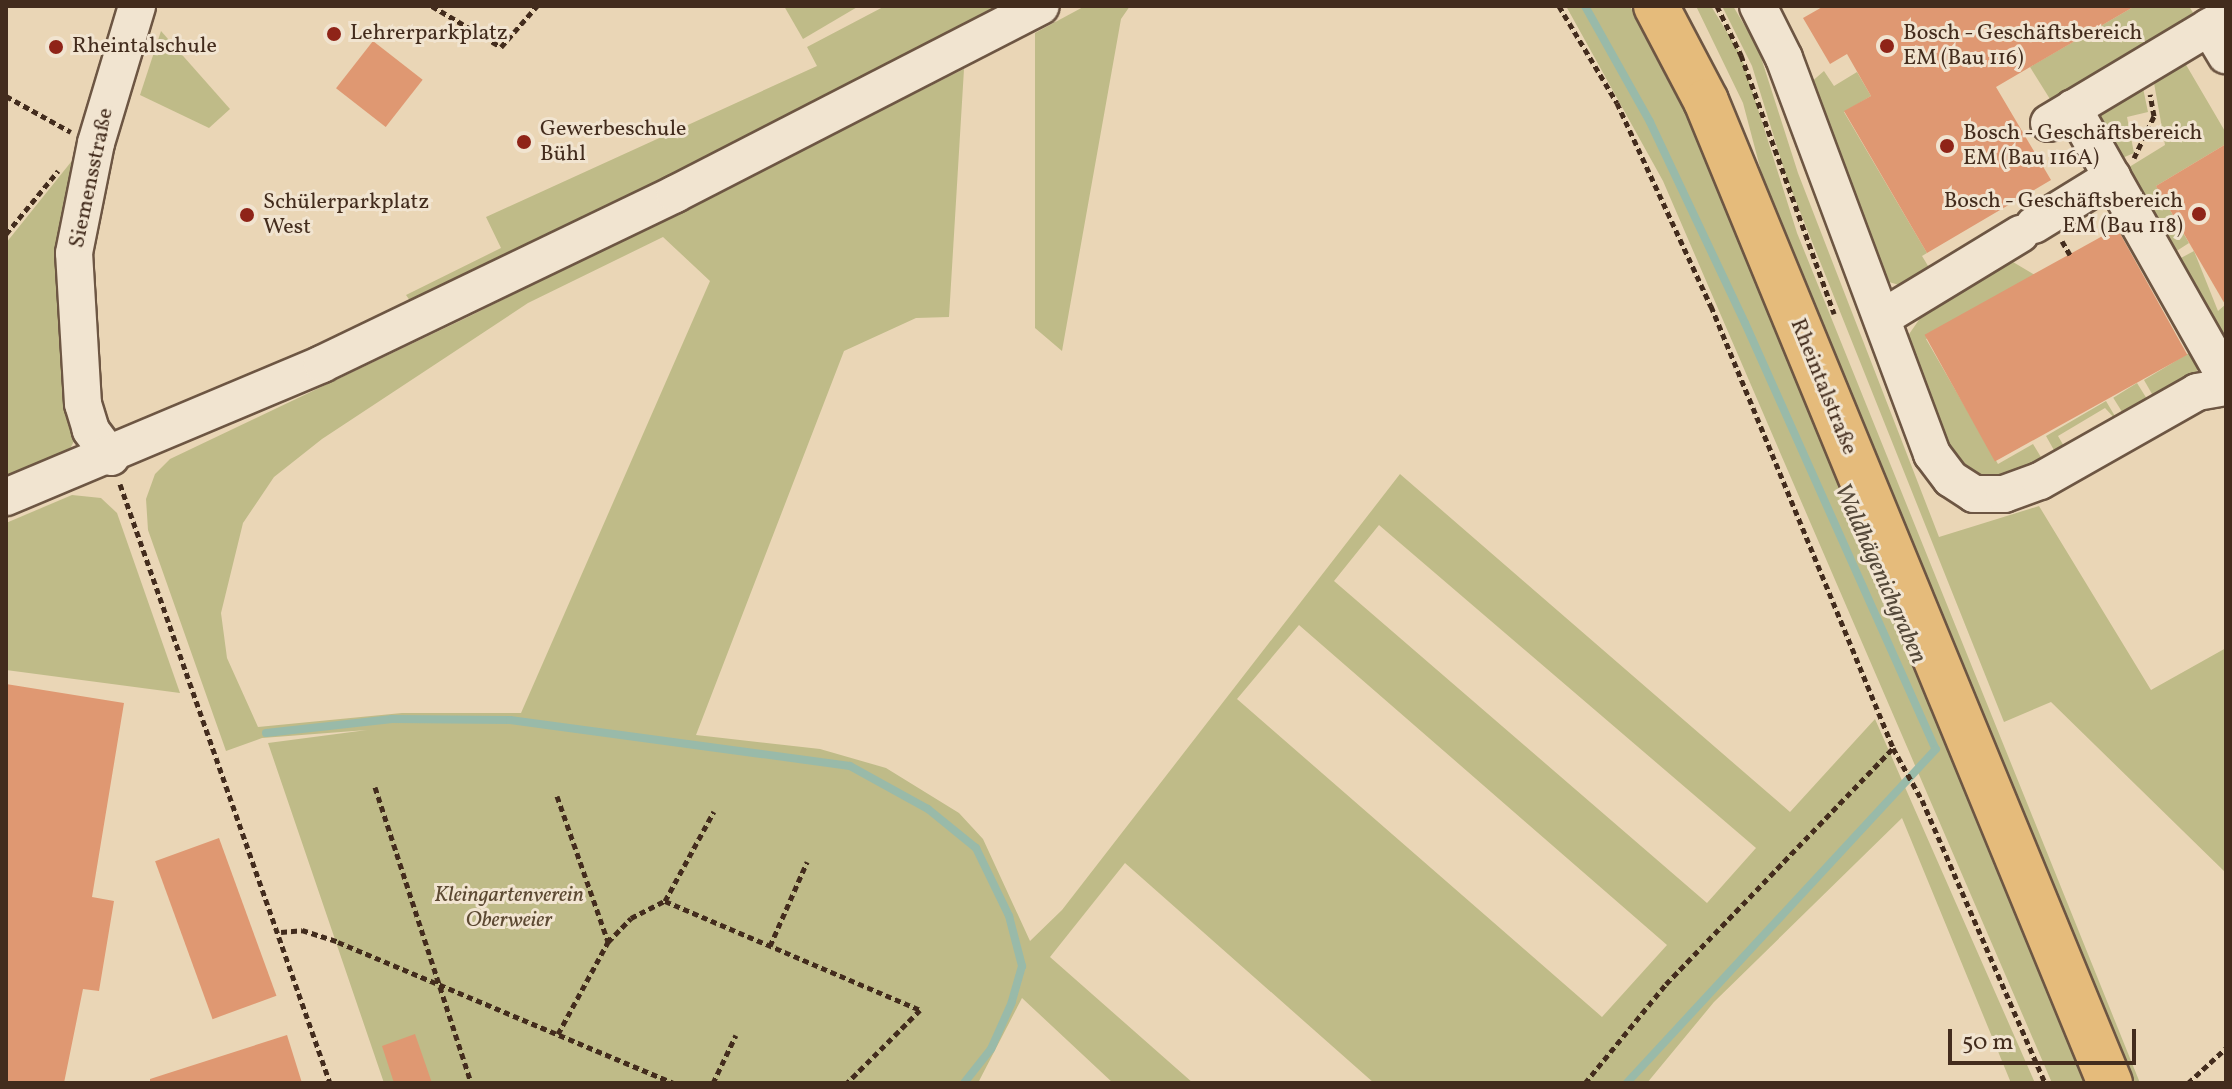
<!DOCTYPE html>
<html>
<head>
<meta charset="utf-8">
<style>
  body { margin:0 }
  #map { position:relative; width:2232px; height:1089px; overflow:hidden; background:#ead6b6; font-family:Vollkorn,serif }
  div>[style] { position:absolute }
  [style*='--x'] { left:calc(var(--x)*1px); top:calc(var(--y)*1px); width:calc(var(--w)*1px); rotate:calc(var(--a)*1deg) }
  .green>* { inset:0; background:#bfbb88; transform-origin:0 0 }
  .stream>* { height:8px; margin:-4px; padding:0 4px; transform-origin:4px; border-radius:4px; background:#99baa9 }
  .building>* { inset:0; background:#df9872; transform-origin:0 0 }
  .path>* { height:5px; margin-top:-2.5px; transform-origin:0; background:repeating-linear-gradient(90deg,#432c1d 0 6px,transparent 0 10px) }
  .roads { filter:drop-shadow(2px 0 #6d5643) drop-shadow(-2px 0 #6d5643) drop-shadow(0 2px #6d5643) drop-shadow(0 -2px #6d5643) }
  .minor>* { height:36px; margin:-18px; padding:0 18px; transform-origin:18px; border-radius:18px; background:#f1e4d0 }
  .major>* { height:44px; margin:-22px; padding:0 22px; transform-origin:22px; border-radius:22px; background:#e5bb7b }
  .dots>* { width:22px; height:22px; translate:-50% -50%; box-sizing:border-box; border:4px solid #f1e4d0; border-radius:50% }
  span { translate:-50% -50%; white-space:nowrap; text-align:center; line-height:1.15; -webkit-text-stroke:6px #f1e4d0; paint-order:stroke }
  .poi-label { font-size:22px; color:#432c1d }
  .left { translate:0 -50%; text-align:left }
  .right { translate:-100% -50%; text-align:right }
  .street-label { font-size:22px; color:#432c1d }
  .park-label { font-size:22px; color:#5c4932; font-style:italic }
  .water-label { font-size:24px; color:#544839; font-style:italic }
  .frame { position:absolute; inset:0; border:8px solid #432c1d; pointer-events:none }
  .scale { position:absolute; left:1948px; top:1029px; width:188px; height:36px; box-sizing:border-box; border:4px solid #432c1d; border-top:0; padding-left:10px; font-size:24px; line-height:28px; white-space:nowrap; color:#432c1d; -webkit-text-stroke:6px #f1e4d0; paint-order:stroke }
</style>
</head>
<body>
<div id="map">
  <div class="green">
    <div style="clip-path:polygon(784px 6px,859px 6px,803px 39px)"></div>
    <div style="clip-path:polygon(885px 6px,1021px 6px,415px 308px,406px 295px,501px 248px,486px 217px,817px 66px,807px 47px)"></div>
    <div style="clip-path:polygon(1085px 6px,1130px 6px,1121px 19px,1062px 351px,1035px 328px,1035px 33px)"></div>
    <div style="clip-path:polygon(1566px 6px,1630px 6px,1713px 161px,2094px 1083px,2052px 1083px,1663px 181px)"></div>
    <div style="clip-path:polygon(1696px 6px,1711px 6px,1741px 55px,1797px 233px,2140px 1083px,2127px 1083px,1771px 209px,1743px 103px)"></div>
    <div style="clip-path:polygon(1722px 6px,1733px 6px,1758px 48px,1798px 173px,1939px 537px,2039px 506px,2151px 690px,2226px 648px,2226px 873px,2051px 702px,2004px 722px,1787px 179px,1752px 66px)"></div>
    <div style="clip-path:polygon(2135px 6px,2189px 6px,2201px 26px,2058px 112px,2030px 67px)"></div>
    <div style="clip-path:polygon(161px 31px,230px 109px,209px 128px,140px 95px)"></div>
    <div style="clip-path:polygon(2185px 63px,2226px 133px,2226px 144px,2156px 186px,2189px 243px,2175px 252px,2126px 169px,2165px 145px,2154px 83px)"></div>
    <div style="clip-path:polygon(evenodd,964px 69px,949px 317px,916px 318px,844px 351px,696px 735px,820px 749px,886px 768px,959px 813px,983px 839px,1030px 941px,1062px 910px,1400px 474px,1790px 812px,1875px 719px,2035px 1083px,2011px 1083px,1902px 818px,1714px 1002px,1647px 1083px,1374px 1083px,1125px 863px,1050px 957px,1193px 1083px,1113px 1083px,1022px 998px,978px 1083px,384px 1083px,268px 743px,367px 730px,262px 738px,226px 751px,148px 530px,146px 499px,155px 474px,170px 459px,468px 317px,964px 69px,663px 237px,710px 281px,521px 713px,402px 713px,258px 727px,227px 658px,221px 613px,243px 523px,274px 477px,322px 439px,528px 303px,663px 237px,964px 69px,1379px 525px,1756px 848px,1707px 903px,1334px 581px,1379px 525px,964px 69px,1299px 625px,1667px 945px,1602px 1017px,1237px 699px,1299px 625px)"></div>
    <div style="clip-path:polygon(1824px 71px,1834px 86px,1857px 72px,1871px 96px,1844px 112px,1927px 253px,1922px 256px,1933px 274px,1906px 287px,1882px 280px,1810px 83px)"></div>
    <div style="clip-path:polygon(2143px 88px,2148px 112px,2127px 117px,2134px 153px,2120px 159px,2096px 117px)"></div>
    <div style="clip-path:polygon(81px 156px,76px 437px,68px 453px,6px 484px,6px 243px,75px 157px)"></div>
    <div style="clip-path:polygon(2194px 251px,2218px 311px,2226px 304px,2226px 338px,2179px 259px)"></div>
    <div style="clip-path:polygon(2013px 262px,2035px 275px,1926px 339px,1998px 464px,2033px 444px,2047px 467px,1987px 483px,1950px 460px,1905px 340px,1923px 314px)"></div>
    <div style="clip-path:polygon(2194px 350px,2199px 366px,2193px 379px,2156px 401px,2144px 380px)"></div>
    <div style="left:2137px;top:383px;width:26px;height:28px;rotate:58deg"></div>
    <div style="clip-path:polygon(2106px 401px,2119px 423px,2105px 408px,2058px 436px,2068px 453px,2059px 459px,2046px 436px)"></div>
    <div style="clip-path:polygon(72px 495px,101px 498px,117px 513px,180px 693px,6px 670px,6px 523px)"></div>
  </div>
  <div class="stream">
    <div style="--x:1585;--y:6;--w:133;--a:60.7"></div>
    <div style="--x:1650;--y:122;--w:222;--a:64.7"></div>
    <div style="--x:1745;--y:323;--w:467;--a:65.9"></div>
    <div style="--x:1936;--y:749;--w:455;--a:132.8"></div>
    <div style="--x:266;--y:733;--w:127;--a:-6.3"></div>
    <div style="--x:392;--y:719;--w:118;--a:0.5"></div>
    <div style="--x:510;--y:720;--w:343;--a:7.7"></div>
    <div style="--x:850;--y:766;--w:89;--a:28.9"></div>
    <div style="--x:928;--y:809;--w:62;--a:39.1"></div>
    <div style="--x:976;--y:848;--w:76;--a:64.1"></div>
    <div style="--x:1009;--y:916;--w:52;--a:75.4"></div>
    <div style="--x:1022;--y:966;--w:37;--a:106"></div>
    <div style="--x:1012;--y:1002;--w:51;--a:114.1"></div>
    <div style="--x:991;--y:1049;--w:43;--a:128.5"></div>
  </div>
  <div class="building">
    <div style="clip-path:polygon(1824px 6px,2135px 6px,1996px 87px,2051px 180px,1927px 253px,1844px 111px,1871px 96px,1847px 54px,1830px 64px,1803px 18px)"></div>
    <div style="left:373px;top:41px;width:63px;height:60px;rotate:38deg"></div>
    <div style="clip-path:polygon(2226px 144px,2226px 306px,2156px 186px)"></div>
    <div style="left:2117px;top:228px;width:145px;height:220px;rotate:61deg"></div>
    <div style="clip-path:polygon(6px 684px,124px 703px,92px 897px,114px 901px,99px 991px,83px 989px,64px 1083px,6px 1083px)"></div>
    <div style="left:219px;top:838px;width:168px;height:68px;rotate:70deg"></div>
    <div style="clip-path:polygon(415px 1034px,432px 1083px,394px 1083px,382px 1046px)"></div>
    <div style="clip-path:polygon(287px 1035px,302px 1083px,150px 1083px,150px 1079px)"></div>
  </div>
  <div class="path">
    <div style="--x:432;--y:6;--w:80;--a:30.7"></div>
    <div style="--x:501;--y:47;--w:55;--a:-48.7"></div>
    <div style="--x:1559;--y:6;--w:113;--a:59.1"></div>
    <div style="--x:1617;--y:103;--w:224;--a:65.2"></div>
    <div style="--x:1711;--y:306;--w:478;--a:67.6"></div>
    <div style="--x:1893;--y:748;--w:60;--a:60.9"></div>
    <div style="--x:1922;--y:800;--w:309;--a:66.5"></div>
    <div style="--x:1717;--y:6;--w:55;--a:63.9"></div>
    <div style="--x:1741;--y:55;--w:275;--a:70.2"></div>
    <div style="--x:6;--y:96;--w:74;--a:29"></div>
    <div style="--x:2134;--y:158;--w:47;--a:-64.5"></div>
    <div style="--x:2154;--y:116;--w:22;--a:-100"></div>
    <div style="--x:6;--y:234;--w:82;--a:-50.5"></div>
    <div style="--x:2062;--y:241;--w:16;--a:60"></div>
    <div style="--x:120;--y:484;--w:635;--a:70.68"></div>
    <div style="--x:375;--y:787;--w:311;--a:72"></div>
    <div style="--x:557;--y:796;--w:155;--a:70.7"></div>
    <div style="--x:665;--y:901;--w:102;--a:-61.4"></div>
    <div style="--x:281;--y:932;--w:21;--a:-5"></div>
    <div style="--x:302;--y:930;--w:38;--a:18"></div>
    <div style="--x:338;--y:942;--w:363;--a:22.8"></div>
    <div style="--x:770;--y:946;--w:92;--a:-66.2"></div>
    <div style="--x:558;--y:1034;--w:105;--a:-61.5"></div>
    <div style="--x:608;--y:942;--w:33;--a:-46"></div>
    <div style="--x:631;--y:918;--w:38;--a:-27"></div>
    <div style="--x:665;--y:901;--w:277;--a:23.1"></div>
    <div style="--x:920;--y:1010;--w:103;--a:135"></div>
    <div style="--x:713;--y:1083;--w:53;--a:-64.4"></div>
    <div style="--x:1585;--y:1083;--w:128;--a:-50.7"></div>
    <div style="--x:1666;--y:984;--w:327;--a:-46.1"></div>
    <div style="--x:2188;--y:1083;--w:52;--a:-42.6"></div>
  </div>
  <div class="roads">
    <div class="minor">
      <div style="--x:1758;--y:6;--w:58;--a:63.4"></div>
      <div style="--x:1784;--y:58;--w:423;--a:69.5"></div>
      <div style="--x:1932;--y:454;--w:31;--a:53"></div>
      <div style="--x:1951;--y:479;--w:27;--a:33"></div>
      <div style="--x:1974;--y:494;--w:30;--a:0"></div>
      <div style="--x:2004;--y:494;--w:38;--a:-20"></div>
      <div style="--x:2040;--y:481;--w:180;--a:-29.5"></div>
      <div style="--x:2197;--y:392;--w:29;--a:-10"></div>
      <div style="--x:2209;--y:27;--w:33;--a:59"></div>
      <div style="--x:2073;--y:108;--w:310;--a:60.5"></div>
      <div style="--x:2049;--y:123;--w:206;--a:-30.9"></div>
      <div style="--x:2034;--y:225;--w:92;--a:-31.6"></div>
      <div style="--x:1882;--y:318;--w:162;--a:-31.3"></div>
      <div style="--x:111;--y:457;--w:34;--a:-127"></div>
      <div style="--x:91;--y:430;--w:27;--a:-107"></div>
      <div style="--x:83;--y:404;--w:151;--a:-93.4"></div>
      <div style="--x:74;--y:253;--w:112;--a:-78.7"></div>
      <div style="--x:96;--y:143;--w:143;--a:-73.3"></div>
      <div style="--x:6;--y:497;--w:343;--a:-22.8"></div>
      <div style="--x:322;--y:364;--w:392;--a:-25.7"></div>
      <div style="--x:675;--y:194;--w:411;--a:-27.2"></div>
    </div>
    <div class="major">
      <div style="--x:1656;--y:6;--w:107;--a:62.2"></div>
      <div style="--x:1706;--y:101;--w:1062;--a:67.64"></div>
    </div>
  </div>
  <div class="dots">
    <div style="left:334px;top:34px;background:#8f2418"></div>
    <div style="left:1887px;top:46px;background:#8f2418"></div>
    <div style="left:56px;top:47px;background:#8f2418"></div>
    <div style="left:524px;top:142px;background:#8f2418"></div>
    <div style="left:1947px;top:146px;background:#8f2418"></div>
    <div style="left:2199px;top:214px;background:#8f2418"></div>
    <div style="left:247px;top:215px;background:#8f2418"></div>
  </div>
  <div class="poi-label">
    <span class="left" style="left:1903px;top:46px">Bosch - Geschäftsbereich<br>EM (Bau 116)</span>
    <span class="left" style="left:350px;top:34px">Lehrerparkplatz</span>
    <span class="left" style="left:72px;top:47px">Rheintalschule</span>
    <span class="left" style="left:540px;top:142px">Gewerbeschule<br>Bühl</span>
    <span class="left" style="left:1963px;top:146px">Bosch - Geschäftsbereich<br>EM (Bau 116A)</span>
    <span class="right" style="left:2183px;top:214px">Bosch - Geschäftsbereich<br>EM (Bau 118)</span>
    <span class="left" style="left:263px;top:215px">Schülerparkplatz<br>West</span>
  </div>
  <div class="street-label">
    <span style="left:92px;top:178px;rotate:-78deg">Siemensstraße</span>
    <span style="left:1823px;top:387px;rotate:68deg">Rheintalstraße</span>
  </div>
  <div class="park-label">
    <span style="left:509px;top:908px">Kleingartenverein<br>Oberweier</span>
  </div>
  <div class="water-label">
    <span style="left:1879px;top:574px;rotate:66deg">Waldhägenichgraben</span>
  </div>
  <div class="frame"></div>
  <div class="scale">50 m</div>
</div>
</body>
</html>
